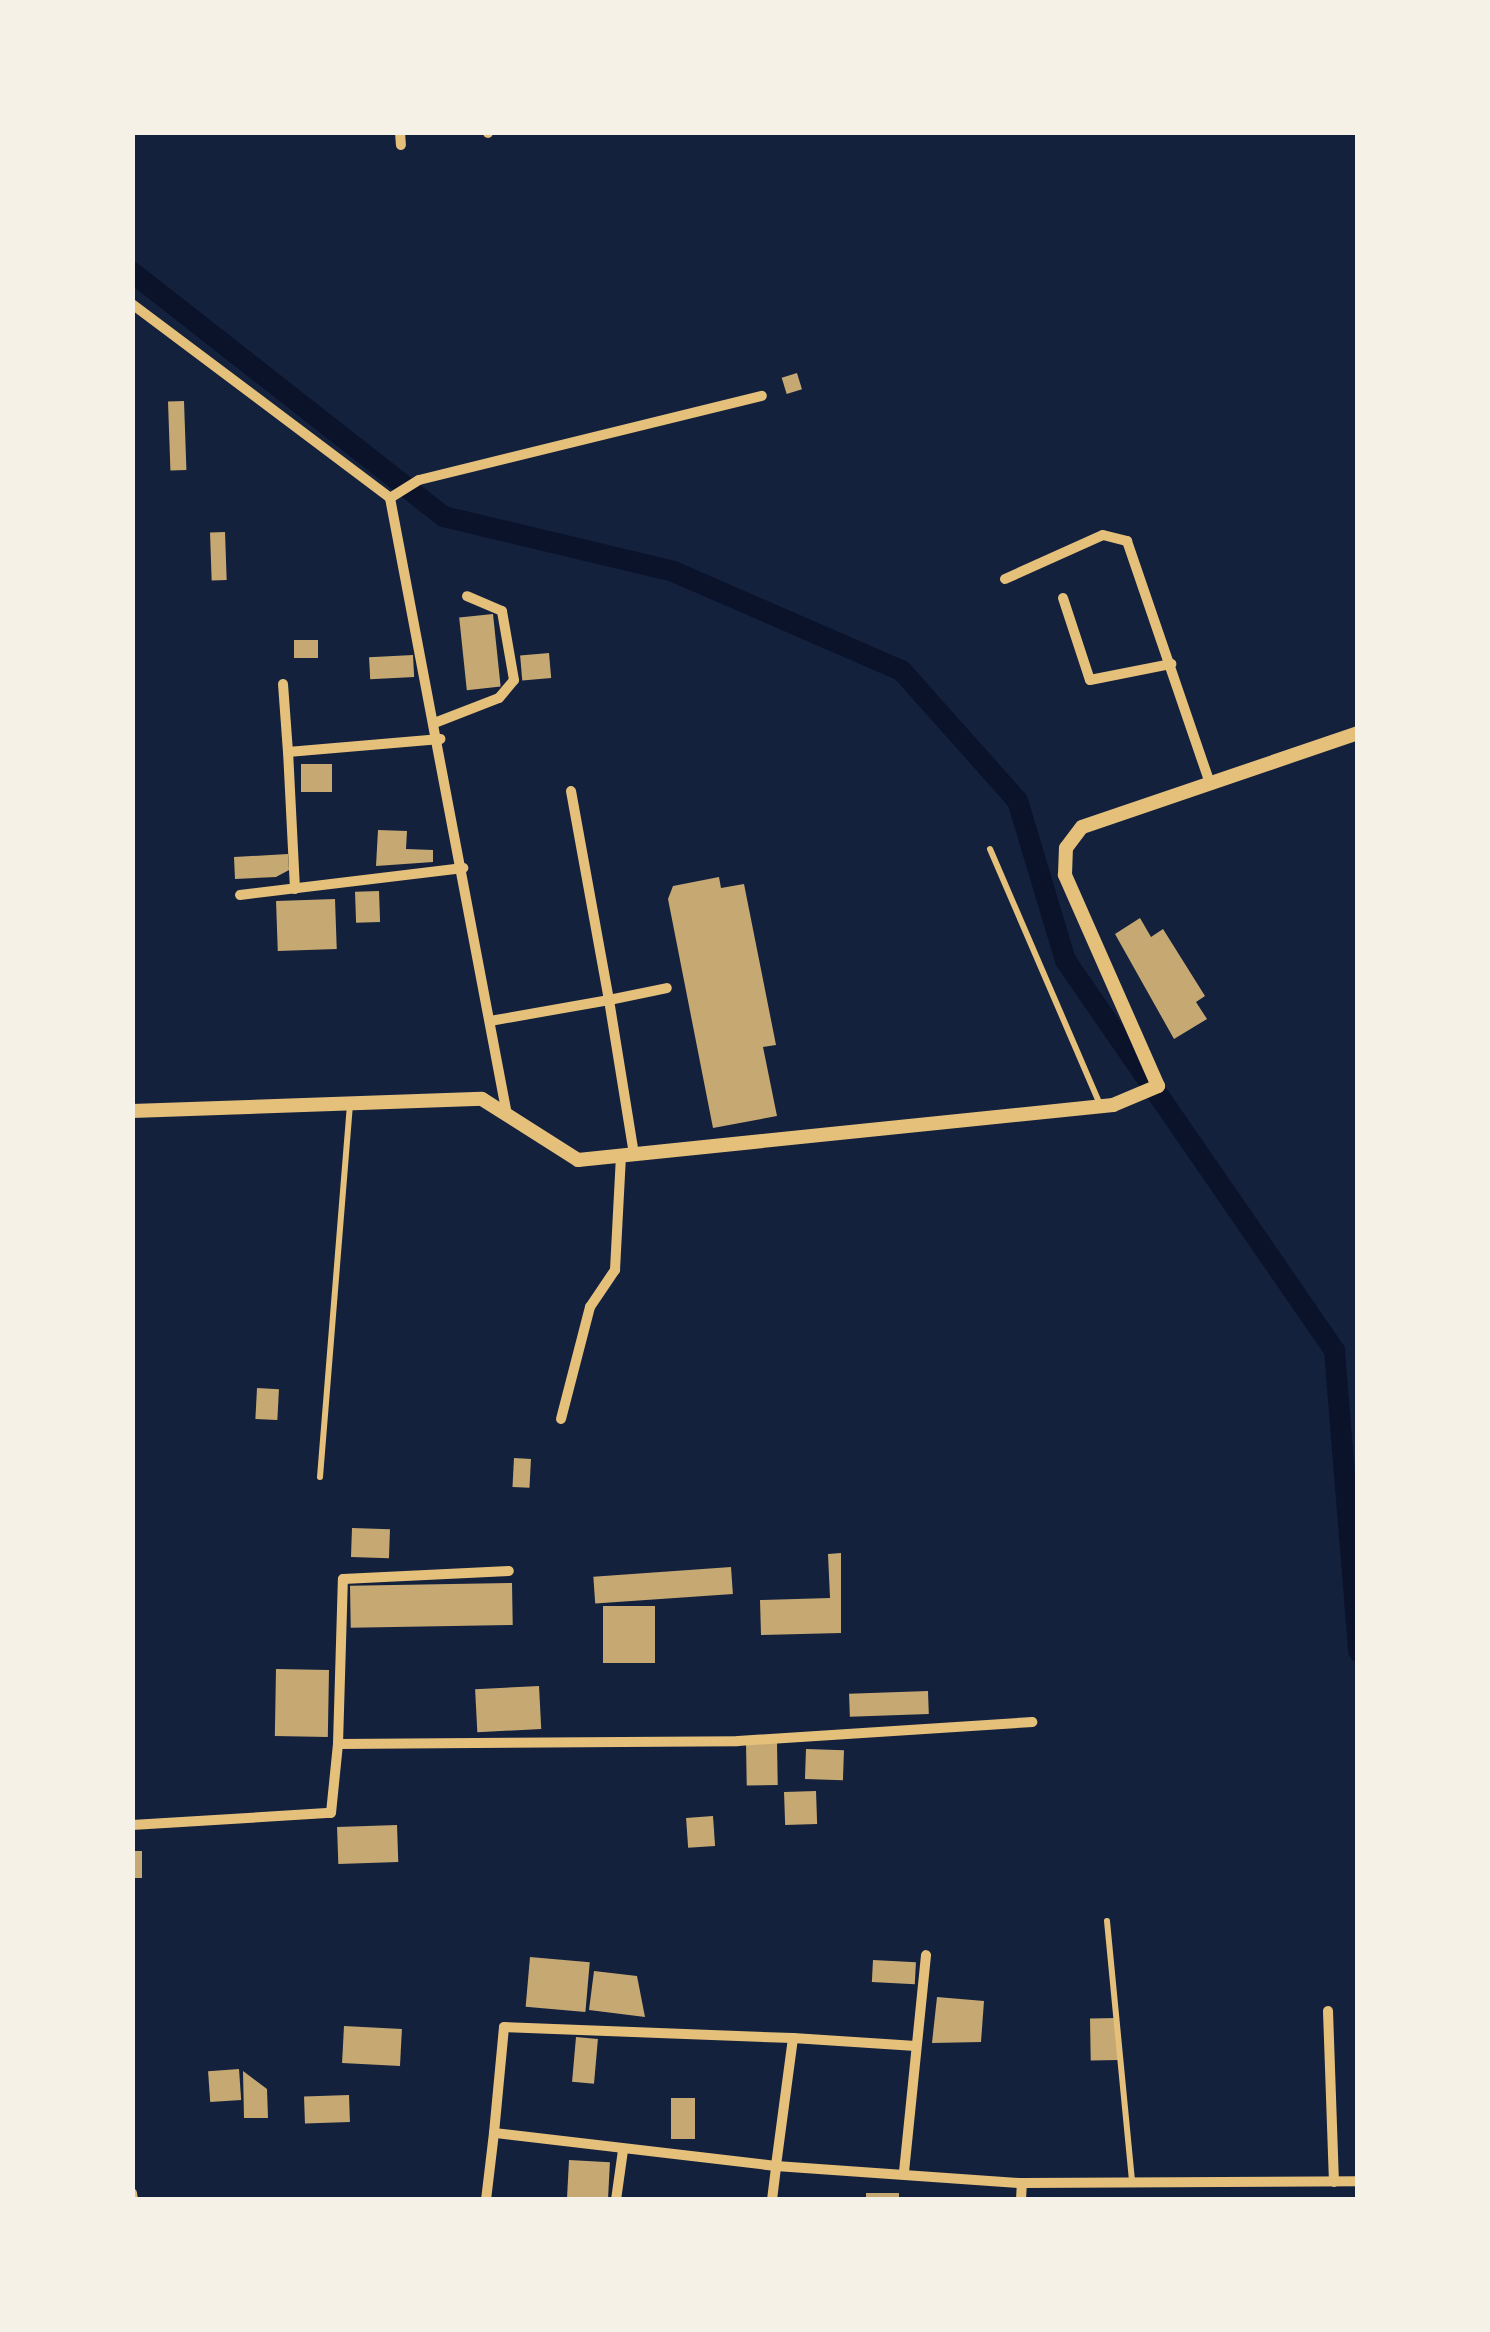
<!DOCTYPE html>
<html>
<head>
<meta charset="utf-8">
<style>
  body { margin:0 }
  #map { position:relative; width:1490px; height:2332px; overflow:hidden; background:#14213d; font-family:"Noto Sans",sans-serif }
  div>[style] { position:absolute }
  [style*='--x'] { left:calc(var(--x)*1px); top:calc(var(--y)*1px); width:calc(var(--w)*1px); rotate:calc(var(--a)*1deg) }
  .canal>* { height:21px; margin:-10.5px; padding:0 10.5px; transform-origin:10.5px; border-radius:10.5px; background:#0b132b }
  .building>* { inset:0; background:#c6a872; transform-origin:0 0 }
  .service>* { height:6px; margin:-3px; padding:0 3px; transform-origin:3px; border-radius:3px; background:#e5c07b }
  .minor>* { height:10px; margin:-5px; padding:0 5px; transform-origin:5px; border-radius:5px; background:#e5c07b }
  .tertiary>* { height:14px; margin:-7px; padding:0 7px; transform-origin:7px; border-radius:7px; background:#e5c07b }
  span { translate:-50% -50%; white-space:nowrap; text-align:center; line-height:1.15; -webkit-text-stroke:10px #f6f1e7; paint-order:stroke }
  .frame { position:absolute; inset:0; border:135px solid #f6f1e7; pointer-events:none }
</style>
</head>
<body>
<div id="map">
  <div class="canal">
    <div style="--x:132;--y:272;--w:395;--a:38.1"></div>
    <div style="--x:443;--y:516;--w:236;--a:13.4"></div>
    <div style="--x:673;--y:571;--w:249;--a:23.5"></div>
    <div style="--x:901;--y:670;--w:174;--a:48.3"></div>
    <div style="--x:1017;--y:800;--w:167;--a:73.3"></div>
    <div style="--x:1065;--y:960;--w:474;--a:55.4"></div>
    <div style="--x:1334;--y:1350;--w:302;--a:85.4"></div>
  </div>
  <div class="building">
    <div style="left:797px;top:373px;width:17px;height:16px;rotate:73deg"></div>
    <div style="left:184px;top:401px;width:69px;height:16px;rotate:88deg"></div>
    <div style="left:225px;top:532px;width:48px;height:15px;rotate:88deg"></div>
    <div style="left:493px;top:614px;width:73px;height:34px;rotate:84deg"></div>
    <div style="left:318px;top:640px;width:18px;height:24px;rotate:90deg"></div>
    <div style="left:549px;top:653px;width:25px;height:29px;rotate:85deg"></div>
    <div style="left:413px;top:655px;width:22px;height:44px;rotate:87deg"></div>
    <div style="left:301px;top:764px;width:31px;height:28px"></div>
    <div style="clip-path:polygon(378px 830px,407px 831px,406px 849px,433px 850px,433px 862px,376px 866px)"></div>
    <div style="clip-path:polygon(288px 854px,289px 870px,276px 877px,235px 879px,234px 857px)"></div>
    <div style="clip-path:polygon(719px 877px,721px 888px,744px 884px,776px 1045px,763px 1047px,777px 1116px,713px 1128px,668px 899px,673px 886px)"></div>
    <div style="left:379px;top:891px;width:31px;height:24px;rotate:88deg"></div>
    <div style="left:335px;top:899px;width:50px;height:59px;rotate:88deg"></div>
    <div style="clip-path:polygon(1140px 918px,1151px 937px,1163px 929px,1205px 996px,1196px 1002px,1207px 1019px,1174px 1039px,1115px 934px)"></div>
    <div style="left:257px;top:1388px;width:22px;height:31px;rotate:3deg"></div>
    <div style="left:514px;top:1458px;width:17px;height:29px;rotate:3deg"></div>
    <div style="left:352px;top:1528px;width:38px;height:29px;rotate:2deg"></div>
    <div style="clip-path:polygon(841px 1553px,841px 1633px,761px 1635px,760px 1600px,830px 1598px,828px 1554px)"></div>
    <div style="left:731px;top:1567px;width:27px;height:138px;rotate:86deg"></div>
    <div style="left:512px;top:1583px;width:42px;height:162px;rotate:89deg"></div>
    <div style="left:603px;top:1606px;width:52px;height:57px"></div>
    <div style="left:276px;top:1669px;width:53px;height:67px;rotate:1deg"></div>
    <div style="left:539px;top:1686px;width:43px;height:64px;rotate:87deg"></div>
    <div style="left:928px;top:1691px;width:23px;height:79px;rotate:88deg"></div>
    <div style="left:777px;top:1742px;width:43px;height:31px;rotate:89deg"></div>
    <div style="left:806px;top:1749px;width:38px;height:30px;rotate:2deg"></div>
    <div style="left:816px;top:1791px;width:33px;height:32px;rotate:88deg"></div>
    <div style="left:713px;top:1816px;width:30px;height:27px;rotate:86deg"></div>
    <div style="left:397px;top:1825px;width:37px;height:60px;rotate:88deg"></div>
    <div style="left:132px;top:1851px;width:10px;height:27px"></div>
    <div style="left:530px;top:1957px;width:60px;height:50px;rotate:5deg"></div>
    <div style="left:873px;top:1960px;width:43px;height:22px;rotate:3deg"></div>
    <div style="clip-path:polygon(594px 1971px,637px 1976px,645px 2017px,589px 2010px)"></div>
    <div style="clip-path:polygon(937px 1997px,984px 2001px,981px 2042px,932px 2043px)"></div>
    <div style="left:1118px;top:2018px;width:42px;height:28px;rotate:89deg"></div>
    <div style="left:344px;top:2026px;width:58px;height:37px;rotate:3deg"></div>
    <div style="left:576px;top:2037px;width:22px;height:45px;rotate:5deg"></div>
    <div style="left:239px;top:2069px;width:31px;height:31px;rotate:86deg"></div>
    <div style="clip-path:polygon(243px 2071px,267px 2089px,268px 2118px,244px 2118px)"></div>
    <div style="left:349px;top:2095px;width:27px;height:45px;rotate:88deg"></div>
    <div style="left:671px;top:2098px;width:24px;height:41px"></div>
    <div style="left:569px;top:2160px;width:41px;height:40px;rotate:3deg"></div>
    <div style="left:866px;top:2193px;width:33px;height:7px"></div>
  </div>
  <div class="service">
    <div style="--x:990;--y:849;--w:278;--a:66.7"></div>
    <div style="--x:320;--y:1477;--w:371;--a:-85.4"></div>
    <div style="--x:1107;--y:1921;--w:262;--a:84.5"></div>
  </div>
  <div class="minor">
    <div style="--x:400;--y:132;--w:13;--a:86"></div>
    <div style="--x:488;--y:132;--w:1;--a:90"></div>
    <div style="--x:132;--y:304;--w:323;--a:36.9"></div>
    <div style="--x:390;--y:498;--w:628;--a:79.26"></div>
    <div style="--x:390;--y:498;--w:34;--a:-32"></div>
    <div style="--x:419;--y:480;--w:353;--a:-13.8"></div>
    <div style="--x:1005;--y:579;--w:107;--a:-24.2"></div>
    <div style="--x:1103;--y:535;--w:25;--a:14"></div>
    <div style="--x:1127;--y:541;--w:256;--a:71.1"></div>
    <div style="--x:1063;--y:598;--w:86;--a:71.8"></div>
    <div style="--x:1090;--y:680;--w:83;--a:-11.2"></div>
    <div style="--x:283;--y:684;--w:68;--a:85.8"></div>
    <div style="--x:437;--y:722;--w:66;--a:-21.2"></div>
    <div style="--x:499;--y:698;--w:23;--a:-50"></div>
    <div style="--x:514;--y:680;--w:70;--a:-99.9"></div>
    <div style="--x:502;--y:611;--w:38;--a:-157"></div>
    <div style="--x:571;--y:791;--w:212;--a:79.7"></div>
    <div style="--x:609;--y:1000;--w:59;--a:-11.7"></div>
    <div style="--x:295;--y:889;--w:137;--a:-92.9"></div>
    <div style="--x:288;--y:752;--w:153;--a:-4.9"></div>
    <div style="--x:240;--y:895;--w:225;--a:-6.9"></div>
    <div style="--x:490;--y:1021;--w:121;--a:-10"></div>
    <div style="--x:609;--y:1000;--w:156;--a:80.8"></div>
    <div style="--x:561;--y:1419;--w:116;--a:-75.5"></div>
    <div style="--x:590;--y:1307;--w:45;--a:-56"></div>
    <div style="--x:615;--y:1270;--w:115;--a:-87"></div>
    <div style="--x:338;--y:1744;--w:165;--a:-88.3"></div>
    <div style="--x:343;--y:1579;--w:166;--a:-2.8"></div>
    <div style="--x:132;--y:1825;--w:199;--a:-3.5"></div>
    <div style="--x:331;--y:1813;--w:69;--a:-84.2"></div>
    <div style="--x:338;--y:1744;--w:400;--a:-0.4"></div>
    <div style="--x:738;--y:1741;--w:295;--a:-3.7"></div>
    <div style="--x:1328;--y:2011;--w:171;--a:88"></div>
    <div style="--x:793;--y:2038;--w:123;--a:3.7"></div>
    <div style="--x:904;--y:2172;--w:218;--a:-84.2"></div>
    <div style="--x:132;--y:2193;--w:7;--a:82"></div>
    <div style="--x:486;--y:2200;--w:67;--a:-83.2"></div>
    <div style="--x:616;--y:2200;--w:50;--a:-82"></div>
    <div style="--x:772;--y:2200;--w:34;--a:-83"></div>
    <div style="--x:776;--y:2166;--w:284;--a:-173.3"></div>
    <div style="--x:494;--y:2133;--w:106;--a:-84.6"></div>
    <div style="--x:504;--y:2027;--w:289;--a:2.2"></div>
    <div style="--x:793;--y:2038;--w:129;--a:97.6"></div>
    <div style="--x:776;--y:2166;--w:247;--a:4"></div>
    <div style="--x:1021;--y:2200;--w:17;--a:-87"></div>
    <div style="--x:1022;--y:2183;--w:336;--a:-0.3"></div>
  </div>
  <div class="tertiary">
    <div style="--x:132;--y:1111;--w:350;--a:-2"></div>
    <div style="--x:482;--y:1099;--w:114;--a:32.4"></div>
    <div style="--x:578;--y:1160;--w:538;--a:-5.87"></div>
    <div style="--x:1113;--y:1105;--w:49;--a:-22.9"></div>
    <div style="--x:1158;--y:1086;--w:231;--a:-113.8"></div>
    <div style="--x:1065;--y:875;--w:27;--a:-88"></div>
    <div style="--x:1066;--y:848;--w:26;--a:-53"></div>
    <div style="--x:1082;--y:827;--w:292;--a:-18.8"></div>
  </div>
  <div class="frame"></div>
</div>
</body>
</html>
